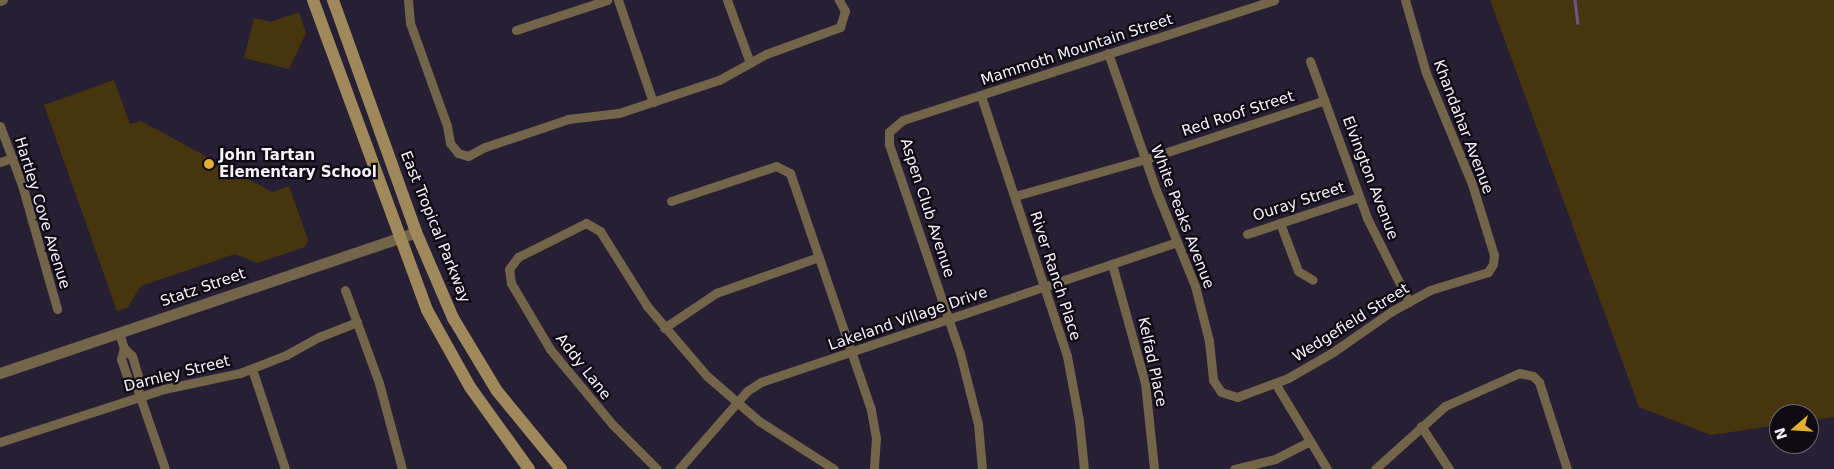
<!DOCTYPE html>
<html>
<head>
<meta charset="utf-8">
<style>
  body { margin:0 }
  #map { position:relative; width:1834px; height:469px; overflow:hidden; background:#271f33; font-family:"DejaVu Sans",sans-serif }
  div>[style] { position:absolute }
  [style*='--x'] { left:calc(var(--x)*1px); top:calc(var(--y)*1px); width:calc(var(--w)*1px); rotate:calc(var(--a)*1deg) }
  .green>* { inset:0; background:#47360d }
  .stream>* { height:2.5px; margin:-1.25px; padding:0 1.25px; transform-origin:1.25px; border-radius:1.25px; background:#6d5391 }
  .minor>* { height:9px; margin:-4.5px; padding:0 4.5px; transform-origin:4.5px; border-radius:4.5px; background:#726549 }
  .tertiary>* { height:11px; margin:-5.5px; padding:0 5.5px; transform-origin:5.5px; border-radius:5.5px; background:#726549 }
  .secondary>* { height:12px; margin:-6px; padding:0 6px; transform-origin:6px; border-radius:6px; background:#9f895b }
  .dots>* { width:14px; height:14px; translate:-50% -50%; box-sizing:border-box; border:2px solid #0f0b14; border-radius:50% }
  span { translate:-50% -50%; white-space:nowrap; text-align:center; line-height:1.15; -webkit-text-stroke:4.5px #0f0b14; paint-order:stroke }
  .street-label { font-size:15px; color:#f7f3fe }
  .poi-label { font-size:15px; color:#f7f3fe; font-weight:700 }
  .left { translate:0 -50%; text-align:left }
  .north { position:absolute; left:1769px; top:404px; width:50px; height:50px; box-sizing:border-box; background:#0f0b14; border:1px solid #6c6872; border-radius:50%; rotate:251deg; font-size:14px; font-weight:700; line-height:20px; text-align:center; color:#f7f3fe }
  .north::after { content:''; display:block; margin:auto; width:18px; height:22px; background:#e1af34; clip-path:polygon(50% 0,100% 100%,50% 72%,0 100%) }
</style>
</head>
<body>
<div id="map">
  <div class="green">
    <div style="clip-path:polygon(1490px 0,1834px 0,1834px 417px,1809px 421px,1809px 414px,1779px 414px,1779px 425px,1711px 435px,1639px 407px)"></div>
    <div style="clip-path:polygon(299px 12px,306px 33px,289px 69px,244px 58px,254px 18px,271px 22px)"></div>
    <div style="clip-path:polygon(114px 80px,130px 124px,141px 121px,272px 192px,289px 186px,308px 240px,305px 247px,257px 263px,235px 254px,141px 286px,127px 308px,117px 311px,44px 105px)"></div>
  </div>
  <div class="stream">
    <div style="--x:1575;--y:0;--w:23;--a:83"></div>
  </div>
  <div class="minor">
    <div style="--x:408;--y:0;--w:23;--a:85"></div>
    <div style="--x:410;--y:23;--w:109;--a:70.2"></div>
    <div style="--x:447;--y:126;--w:17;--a:80"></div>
    <div style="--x:450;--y:143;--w:13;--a:51"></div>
    <div style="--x:458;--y:153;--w:10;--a:17"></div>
    <div style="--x:468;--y:156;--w:19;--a:-28"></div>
    <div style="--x:485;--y:147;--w:88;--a:-18.6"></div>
    <div style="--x:568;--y:119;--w:51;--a:-6.7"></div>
    <div style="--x:619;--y:113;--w:105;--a:-18.3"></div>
    <div style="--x:719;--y:80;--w:54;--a:-29"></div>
    <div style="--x:766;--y:54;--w:79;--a:-20"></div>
    <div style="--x:840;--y:27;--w:17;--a:-73"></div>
    <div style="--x:845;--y:11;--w:13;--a:-119"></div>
    <div style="--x:618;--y:0;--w:108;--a:71.1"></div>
    <div style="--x:727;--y:0;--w:67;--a:69.9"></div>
    <div style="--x:0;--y:1;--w:3;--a:-18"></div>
    <div style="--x:516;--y:30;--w:96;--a:-18.2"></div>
    <div style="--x:1108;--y:53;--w:145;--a:70.7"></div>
    <div style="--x:1156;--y:190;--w:104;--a:67.9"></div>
    <div style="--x:1195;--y:286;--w:57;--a:75.7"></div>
    <div style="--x:1209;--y:341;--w:39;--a:84"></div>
    <div style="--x:1213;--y:380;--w:14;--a:56"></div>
    <div style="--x:1221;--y:392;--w:17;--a:17"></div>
    <div style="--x:1237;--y:397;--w:54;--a:-20.4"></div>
    <div style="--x:1288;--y:378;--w:52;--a:-30"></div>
    <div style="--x:1333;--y:352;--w:72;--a:-34.8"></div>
    <div style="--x:1392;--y:311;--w:43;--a:-28.9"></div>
    <div style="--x:1430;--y:290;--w:61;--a:-17.2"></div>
    <div style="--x:1488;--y:272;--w:9;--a:-58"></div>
    <div style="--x:1493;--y:264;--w:9;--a:-84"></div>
    <div style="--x:1494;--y:255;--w:74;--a:-107.2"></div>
    <div style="--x:1472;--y:184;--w:120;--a:-112.5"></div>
    <div style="--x:1426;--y:73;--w:76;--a:-106"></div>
    <div style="--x:1310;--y:61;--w:167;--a:70"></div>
    <div style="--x:1367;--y:218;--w:94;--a:63.4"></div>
    <div style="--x:981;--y:96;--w:274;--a:71.7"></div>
    <div style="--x:1067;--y:356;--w:66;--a:79.5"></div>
    <div style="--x:1079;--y:421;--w:48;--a:84.1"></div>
    <div style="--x:0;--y:126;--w:63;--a:69.6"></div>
    <div style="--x:22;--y:185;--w:129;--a:74.2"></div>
    <div style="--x:0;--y:162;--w:13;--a:-18"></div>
    <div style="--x:1015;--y:196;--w:136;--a:-15.8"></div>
    <div style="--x:1146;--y:159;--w:188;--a:-18.2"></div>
    <div style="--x:671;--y:201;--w:111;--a:-18.4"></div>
    <div style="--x:776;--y:166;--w:16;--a:27"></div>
    <div style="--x:790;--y:173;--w:250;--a:71.1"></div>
    <div style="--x:871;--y:410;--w:28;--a:80"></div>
    <div style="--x:876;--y:438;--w:31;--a:94"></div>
    <div style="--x:1280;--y:223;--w:51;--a:69.4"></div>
    <div style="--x:1298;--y:271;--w:17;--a:31"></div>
    <div style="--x:1247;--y:234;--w:118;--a:-18.3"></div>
    <div style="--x:1112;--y:264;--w:123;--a:74.5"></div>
    <div style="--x:1145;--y:383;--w:86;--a:84"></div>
    <div style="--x:345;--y:290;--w:99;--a:69.9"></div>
    <div style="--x:379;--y:383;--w:89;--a:75"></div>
    <div style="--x:664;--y:328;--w:63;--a:-33.9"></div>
    <div style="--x:716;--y:293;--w:109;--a:-19.3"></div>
    <div style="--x:119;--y:333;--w:16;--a:72"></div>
    <div style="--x:124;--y:348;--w:11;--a:45"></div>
    <div style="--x:132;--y:356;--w:24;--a:73"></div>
    <div style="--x:139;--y:379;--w:9;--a:103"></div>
    <div style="--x:124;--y:348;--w:11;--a:105"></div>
    <div style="--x:121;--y:359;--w:24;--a:71"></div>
    <div style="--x:129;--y:382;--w:10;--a:37"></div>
    <div style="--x:137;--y:388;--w:86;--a:70.9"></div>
    <div style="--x:252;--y:369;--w:105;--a:71.7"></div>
    <div style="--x:1275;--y:383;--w:100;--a:58.8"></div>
    <div style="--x:1421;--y:426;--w:51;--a:56.9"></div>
    <div style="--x:0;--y:442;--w:172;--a:-17.9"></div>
    <div style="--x:164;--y:389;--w:78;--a:-11.9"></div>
    <div style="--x:240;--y:373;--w:49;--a:-21.4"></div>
    <div style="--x:286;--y:355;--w:38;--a:-29"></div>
    <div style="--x:319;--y:337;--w:41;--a:-21.5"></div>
    <div style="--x:657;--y:469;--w:62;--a:-135"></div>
    <div style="--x:613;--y:425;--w:99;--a:-129.7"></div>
    <div style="--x:550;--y:349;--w:77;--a:-120.6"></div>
    <div style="--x:511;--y:283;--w:14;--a:-98"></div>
    <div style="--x:509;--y:269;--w:15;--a:-53"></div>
    <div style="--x:518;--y:257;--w:76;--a:-26.6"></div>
    <div style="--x:586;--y:223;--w:16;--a:30"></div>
    <div style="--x:600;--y:231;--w:89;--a:57.9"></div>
    <div style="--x:647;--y:306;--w:92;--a:49.4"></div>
    <div style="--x:707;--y:376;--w:69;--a:40.9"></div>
    <div style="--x:759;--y:421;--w:89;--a:32.6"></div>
    <div style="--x:679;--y:469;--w:103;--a:-48.9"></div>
    <div style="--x:747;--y:391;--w:17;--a:-33"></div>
    <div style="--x:761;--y:382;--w:439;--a:-18.6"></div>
    <div style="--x:982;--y:469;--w:45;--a:-95.1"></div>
    <div style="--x:978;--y:424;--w:73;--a:-104.2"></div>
    <div style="--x:960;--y:353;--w:221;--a:-108.8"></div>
    <div style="--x:889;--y:144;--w:12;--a:-90"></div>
    <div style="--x:889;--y:132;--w:18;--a:-41"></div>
    <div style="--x:903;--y:120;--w:390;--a:-17.9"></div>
    <div style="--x:1234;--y:469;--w:42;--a:-13.7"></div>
    <div style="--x:1275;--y:459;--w:39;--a:-27"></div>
    <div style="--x:1375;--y:469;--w:94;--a:-42"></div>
    <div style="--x:1445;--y:406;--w:81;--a:-24"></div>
    <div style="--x:1519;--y:373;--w:14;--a:12"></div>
    <div style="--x:1533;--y:376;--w:8;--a:45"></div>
    <div style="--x:1539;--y:382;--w:91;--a:72.2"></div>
  </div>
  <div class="tertiary">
    <div style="--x:0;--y:373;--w:439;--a:-18.7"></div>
  </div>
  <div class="secondary">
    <div style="--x:313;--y:0;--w:330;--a:69.8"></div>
    <div style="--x:427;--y:310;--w:88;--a:60.8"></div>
    <div style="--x:470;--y:387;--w:101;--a:54.3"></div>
    <div style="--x:333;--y:0;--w:246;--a:70.3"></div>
    <div style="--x:416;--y:232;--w:94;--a:66.7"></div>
    <div style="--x:453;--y:318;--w:85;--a:58.9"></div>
    <div style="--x:497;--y:391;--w:101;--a:50.6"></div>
  </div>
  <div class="dots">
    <div style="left:209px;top:164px;background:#e1af34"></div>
  </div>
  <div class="street-label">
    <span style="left:1077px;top:50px;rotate:-18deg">Mammoth Mountain Street</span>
    <span style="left:1238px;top:114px;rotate:-18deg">Red Roof Street</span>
    <span style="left:1463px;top:127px;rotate:69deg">Khandahar Avenue</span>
    <span style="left:1370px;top:178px;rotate:69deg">Elvington Avenue</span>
    <span style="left:1299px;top:202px;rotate:-18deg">Ouray Street</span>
    <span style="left:927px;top:208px;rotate:72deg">Aspen Club Avenue</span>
    <span style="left:42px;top:213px;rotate:73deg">Hartley Cove Avenue</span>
    <span style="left:1182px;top:217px;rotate:69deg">White Peaks Avenue</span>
    <span style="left:435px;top:227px;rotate:68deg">East Tropical Parkway</span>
    <span style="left:1055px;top:276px;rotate:72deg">River Ranch Place</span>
    <span style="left:203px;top:288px;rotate:-19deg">Statz Street</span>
    <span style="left:908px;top:319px;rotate:-19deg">Lakeland Village Drive</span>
    <span style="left:1351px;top:323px;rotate:-32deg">Wedgefield Street</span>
    <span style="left:1152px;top:362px;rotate:78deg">Kelfad Place</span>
    <span style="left:583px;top:367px;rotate:52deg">Addy Lane</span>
    <span style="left:177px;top:374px;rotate:-14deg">Darnley Street</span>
  </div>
  <div class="poi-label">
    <span class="left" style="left:219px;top:164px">John Tartan<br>Elementary School</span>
  </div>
  <div class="north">N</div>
</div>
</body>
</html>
